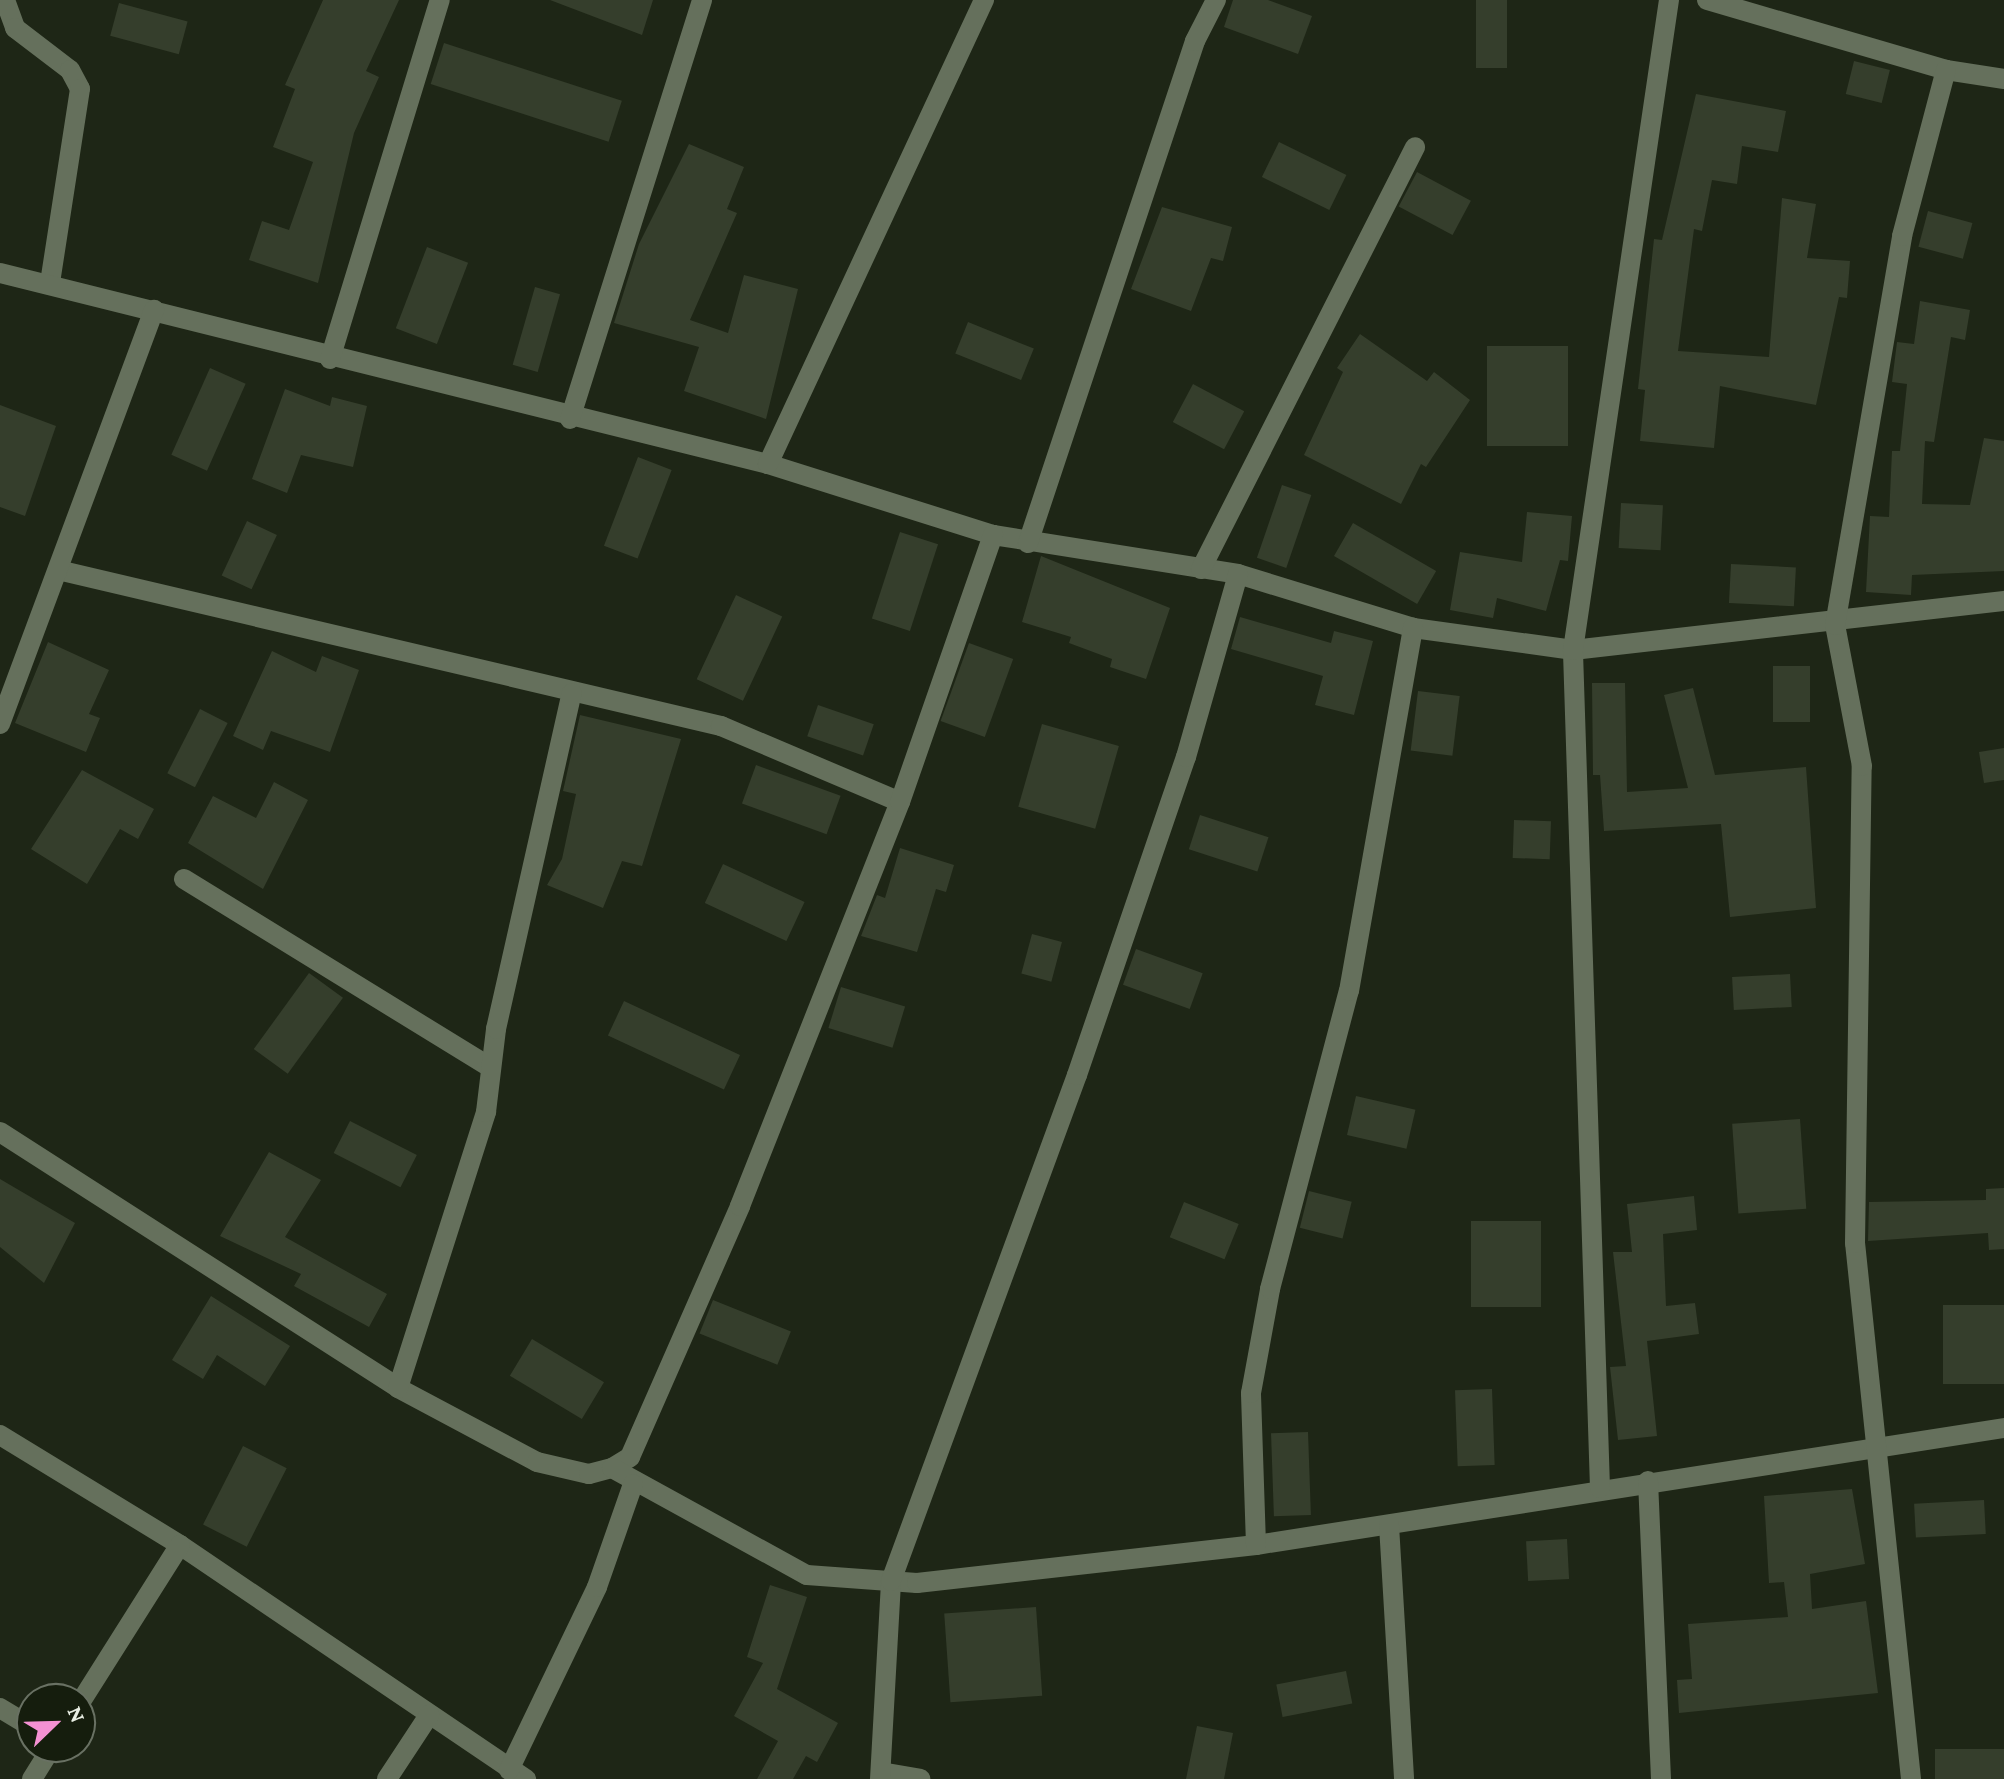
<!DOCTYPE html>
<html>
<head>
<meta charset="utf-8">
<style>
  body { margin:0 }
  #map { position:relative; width:2004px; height:1779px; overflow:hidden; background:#1e2616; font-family:"Crimson Pro",serif }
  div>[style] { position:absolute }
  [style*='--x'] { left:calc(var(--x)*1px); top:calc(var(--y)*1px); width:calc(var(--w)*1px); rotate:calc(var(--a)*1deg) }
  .building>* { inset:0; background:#353e2c; transform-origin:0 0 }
  .minor>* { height:20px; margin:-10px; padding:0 10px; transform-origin:10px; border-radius:10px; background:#65705c }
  span { translate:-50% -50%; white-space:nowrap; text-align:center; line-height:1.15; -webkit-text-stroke:7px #151d0d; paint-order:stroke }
  .north { position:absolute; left:16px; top:1683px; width:80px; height:80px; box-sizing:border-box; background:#151d0d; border:2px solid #697163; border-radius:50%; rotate:67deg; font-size:22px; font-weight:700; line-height:32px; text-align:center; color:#e8eee3 }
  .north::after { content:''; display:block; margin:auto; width:28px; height:36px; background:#f491d3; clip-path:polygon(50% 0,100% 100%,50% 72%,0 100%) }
</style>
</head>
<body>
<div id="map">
  <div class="building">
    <div style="clip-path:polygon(323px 0,399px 0,366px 71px,379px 77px,354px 133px,318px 283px,249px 260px,262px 221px,289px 230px,313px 162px,273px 147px,295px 89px,285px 85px)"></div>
    <div style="clip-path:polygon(550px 0,653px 0,642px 35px)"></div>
    <div style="clip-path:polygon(1233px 0,1268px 0,1312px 16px,1298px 54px,1224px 27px)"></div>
    <div style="left:1476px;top:0;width:31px;height:68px"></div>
    <div style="left:119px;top:3px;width:71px;height:34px;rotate:15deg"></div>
    <div style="left:444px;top:43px;width:187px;height:43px;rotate:18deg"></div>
    <div style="left:1854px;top:61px;width:37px;height:34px;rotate:14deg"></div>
    <div style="clip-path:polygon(1696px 94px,1786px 111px,1778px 152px,1742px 146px,1737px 184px,1712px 180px,1702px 231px,1694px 229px,1678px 351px,1769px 357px,1782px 198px,1816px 204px,1807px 258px,1850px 261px,1847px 298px,1839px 297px,1816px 405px,1720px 386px,1714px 448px,1640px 441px,1645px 390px,1638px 389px,1654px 239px,1662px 240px)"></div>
    <div style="left:1279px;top:142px;width:75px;height:39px;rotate:26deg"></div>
    <div style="clip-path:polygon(689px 144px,744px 167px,727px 209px,737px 213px,690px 320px,728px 333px,744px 275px,798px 289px,766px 419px,684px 391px,699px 347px,614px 323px,639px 244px)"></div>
    <div style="left:1417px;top:172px;width:61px;height:39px;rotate:28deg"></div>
    <div style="clip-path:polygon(1162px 207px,1232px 227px,1223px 261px,1211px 258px,1191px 311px,1131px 289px)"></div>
    <div style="left:1928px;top:211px;width:46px;height:37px;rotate:15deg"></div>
    <div style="left:427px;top:247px;width:44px;height:87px;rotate:21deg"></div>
    <div style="left:535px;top:287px;width:26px;height:81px;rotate:16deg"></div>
    <div style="clip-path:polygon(1920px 301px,1970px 310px,1965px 340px,1951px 337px,1934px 442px,1925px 441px,1922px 504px,1970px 505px,1984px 438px,2004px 441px,2004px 571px,1912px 575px,1911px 595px,1866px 592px,1870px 516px,1889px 517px,1892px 451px,1900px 451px,1907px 384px,1892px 382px,1897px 342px,1914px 344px)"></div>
    <div style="left:968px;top:322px;width:71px;height:34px;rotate:22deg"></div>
    <div style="clip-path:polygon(1360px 334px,1427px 381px,1434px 372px,1470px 400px,1426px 467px,1421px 464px,1401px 504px,1304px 455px,1343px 372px,1337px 368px)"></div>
    <div style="left:1487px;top:346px;width:81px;height:100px"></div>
    <div style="left:210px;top:368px;width:39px;height:95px;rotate:24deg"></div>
    <div style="left:1193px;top:384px;width:58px;height:43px;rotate:28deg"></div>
    <div style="clip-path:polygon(285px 389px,330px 406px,332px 397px,367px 406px,353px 467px,301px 455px,287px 493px,252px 479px)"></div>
    <div style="clip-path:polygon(0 405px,56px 426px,25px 516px,0 507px)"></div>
    <div style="left:638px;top:457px;width:36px;height:95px;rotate:21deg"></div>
    <div style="left:1282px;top:485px;width:31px;height:77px;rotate:19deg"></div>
    <div style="left:1621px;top:503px;width:42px;height:45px;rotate:3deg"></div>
    <div style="clip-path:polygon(1527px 512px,1572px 516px,1568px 561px,1560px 560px,1546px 611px,1497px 598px,1493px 618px,1450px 610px,1460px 552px,1522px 562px)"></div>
    <div style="left:247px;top:521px;width:33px;height:60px;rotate:25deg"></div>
    <div style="left:1353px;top:523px;width:96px;height:38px;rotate:30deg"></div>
    <div style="left:900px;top:532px;width:40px;height:91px;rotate:18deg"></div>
    <div style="clip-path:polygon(1041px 556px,1170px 608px,1146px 679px,1110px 667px,1112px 659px,1069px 643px,1071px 637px,1022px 622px)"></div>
    <div style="left:1731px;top:564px;width:65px;height:39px;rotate:3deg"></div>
    <div style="left:736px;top:595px;width:51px;height:93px;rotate:25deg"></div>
    <div style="clip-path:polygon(1240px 617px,1331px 643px,1334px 631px,1373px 641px,1354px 715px,1315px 705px,1323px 676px,1231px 649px)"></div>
    <div style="clip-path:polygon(48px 642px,109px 670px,89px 714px,100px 718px,86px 752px,15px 723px)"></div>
    <div style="left:969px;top:643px;width:47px;height:83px;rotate:20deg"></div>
    <div style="clip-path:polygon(272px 651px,316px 672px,322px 656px,359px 670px,330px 752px,271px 731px,263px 750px,233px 736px)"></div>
    <div style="left:1773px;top:666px;width:37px;height:56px"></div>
    <div style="clip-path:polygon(1592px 683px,1625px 683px,1627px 792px,1688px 788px,1664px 695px,1693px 688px,1715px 775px,1806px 767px,1816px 908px,1730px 917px,1721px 824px,1604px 831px,1600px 775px,1593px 775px)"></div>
    <div style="left:1418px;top:691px;width:42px;height:60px;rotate:7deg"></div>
    <div style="left:818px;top:705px;width:59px;height:33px;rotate:19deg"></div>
    <div style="left:200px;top:709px;width:31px;height:72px;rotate:27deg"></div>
    <div style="clip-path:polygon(580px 715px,681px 739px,642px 866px,622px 861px,603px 908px,547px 885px,562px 859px,576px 794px,563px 791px)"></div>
    <div style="left:1042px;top:724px;width:80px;height:86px;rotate:16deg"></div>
    <div style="clip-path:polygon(2004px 748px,2004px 780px,1984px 783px,1979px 752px)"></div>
    <div style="left:756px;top:765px;width:90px;height:41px;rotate:20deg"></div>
    <div style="clip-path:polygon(82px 770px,154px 809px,138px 839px,120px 829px,87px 884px,31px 849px)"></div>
    <div style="clip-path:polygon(274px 782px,308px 800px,263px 889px,188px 843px,213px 796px,256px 818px)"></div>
    <div style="left:1200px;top:815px;width:72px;height:36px;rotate:18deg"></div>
    <div style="left:1514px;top:820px;width:37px;height:38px;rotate:2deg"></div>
    <div style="clip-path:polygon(900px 848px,954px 865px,946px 892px,936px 889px,917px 952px,861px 936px,877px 895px,885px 898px)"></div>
    <div style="left:723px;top:864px;width:90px;height:43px;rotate:25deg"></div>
    <div style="left:1032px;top:934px;width:31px;height:41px;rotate:15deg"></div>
    <div style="left:1136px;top:949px;width:71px;height:38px;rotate:20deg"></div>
    <div style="left:309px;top:973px;width:42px;height:94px;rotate:36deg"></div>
    <div style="left:1790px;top:974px;width:33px;height:58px;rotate:87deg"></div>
    <div style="left:841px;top:987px;width:67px;height:43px;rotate:17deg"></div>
    <div style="left:624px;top:1001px;width:128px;height:38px;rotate:25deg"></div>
    <div style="left:1356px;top:1096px;width:61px;height:40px;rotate:13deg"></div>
    <div style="left:1800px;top:1119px;width:90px;height:68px;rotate:86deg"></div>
    <div style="left:350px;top:1121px;width:75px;height:36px;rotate:27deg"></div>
    <div style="clip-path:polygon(269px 1152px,321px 1180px,285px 1237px,387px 1294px,369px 1327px,294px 1286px,301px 1274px,220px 1236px)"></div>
    <div style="clip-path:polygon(0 1179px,75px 1223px,44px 1283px,0 1247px)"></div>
    <div style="clip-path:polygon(2004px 1188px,2004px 1249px,1989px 1250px,1988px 1233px,1868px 1241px,1869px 1202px,1986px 1200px,1986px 1189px)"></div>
    <div style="left:1309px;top:1191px;width:44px;height:38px;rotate:14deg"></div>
    <div style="clip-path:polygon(1694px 1196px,1697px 1230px,1663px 1234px,1666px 1306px,1695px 1303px,1699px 1334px,1647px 1341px,1657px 1436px,1618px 1440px,1610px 1367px,1626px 1366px,1613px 1252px,1632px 1252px,1627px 1204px)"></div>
    <div style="left:1184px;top:1202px;width:59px;height:38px;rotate:22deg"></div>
    <div style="left:1541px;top:1221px;width:86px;height:70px;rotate:90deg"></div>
    <div style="clip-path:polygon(211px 1296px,290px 1346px,265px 1386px,217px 1355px,203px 1379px,172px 1360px)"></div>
    <div style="left:713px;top:1300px;width:84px;height:36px;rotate:22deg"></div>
    <div style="left:2004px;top:1305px;width:79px;height:61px;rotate:90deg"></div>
    <div style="left:532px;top:1339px;width:84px;height:43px;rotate:31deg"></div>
    <div style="left:1492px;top:1389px;width:76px;height:37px;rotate:88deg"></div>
    <div style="left:1308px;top:1432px;width:83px;height:37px;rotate:88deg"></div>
    <div style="left:243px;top:1446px;width:49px;height:88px;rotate:27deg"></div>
    <div style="clip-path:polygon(1852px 1489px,1865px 1564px,1810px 1574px,1812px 1609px,1866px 1601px,1878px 1693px,1679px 1713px,1677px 1680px,1692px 1679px,1688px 1624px,1788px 1617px,1784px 1582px,1769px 1583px,1764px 1496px)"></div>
    <div style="left:1984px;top:1500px;width:34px;height:70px;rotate:87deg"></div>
    <div style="left:1567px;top:1539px;width:40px;height:41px;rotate:87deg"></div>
    <div style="clip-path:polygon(770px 1585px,807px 1597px,777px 1689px,838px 1723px,817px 1762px,806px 1756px,793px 1779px,757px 1779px,778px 1741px,734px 1716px,763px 1663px,747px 1657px)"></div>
    <div style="left:1036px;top:1607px;width:89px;height:92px;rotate:86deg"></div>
    <div style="left:1346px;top:1671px;width:33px;height:71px;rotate:79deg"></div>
    <div style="clip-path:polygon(1197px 1726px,1233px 1733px,1224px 1779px,1186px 1779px)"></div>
    <div style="left:2004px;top:1749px;width:30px;height:69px;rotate:90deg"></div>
  </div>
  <div class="minor">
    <div style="--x:5;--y:0;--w:30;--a:70"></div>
    <div style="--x:15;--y:28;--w:69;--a:37.4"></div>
    <div style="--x:70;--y:70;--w:21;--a:62"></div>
    <div style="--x:80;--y:89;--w:195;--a:98.8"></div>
    <div style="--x:1707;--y:0;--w:249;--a:16.3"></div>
    <div style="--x:1946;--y:70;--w:59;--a:8.8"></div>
    <div style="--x:0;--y:273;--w:791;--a:13.97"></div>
    <div style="--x:768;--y:464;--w:236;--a:17.5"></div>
    <div style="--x:993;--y:535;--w:248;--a:9"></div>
    <div style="--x:1238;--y:574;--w:183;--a:17.1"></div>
    <div style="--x:1413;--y:628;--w:162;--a:7.8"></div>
    <div style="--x:1573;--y:650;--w:434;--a:-6.5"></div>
    <div style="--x:330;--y:359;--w:375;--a:-73"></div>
    <div style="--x:570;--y:419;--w:439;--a:-72.5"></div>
    <div style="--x:768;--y:464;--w:512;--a:-65.04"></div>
    <div style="--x:1028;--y:543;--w:529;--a:-71.6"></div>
    <div style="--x:1195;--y:41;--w:46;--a:-62.9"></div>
    <div style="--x:1201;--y:569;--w:473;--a:-63.1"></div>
    <div style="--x:58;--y:570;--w:681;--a:13.24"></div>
    <div style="--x:721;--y:726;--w:194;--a:23"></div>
    <div style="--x:0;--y:724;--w:442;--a:-69.6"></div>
    <div style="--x:184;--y:879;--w:358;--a:31.6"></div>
    <div style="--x:0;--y:1132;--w:473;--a:32.7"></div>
    <div style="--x:398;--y:1388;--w:157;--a:28"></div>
    <div style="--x:537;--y:1462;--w:53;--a:13"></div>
    <div style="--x:589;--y:1474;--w:24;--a:-15"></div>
    <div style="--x:612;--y:1468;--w:21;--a:-31"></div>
    <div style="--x:630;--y:1457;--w:274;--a:-66.3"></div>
    <div style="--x:740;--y:1206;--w:435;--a:-68.4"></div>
    <div style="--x:900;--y:802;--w:283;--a:-70.8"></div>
    <div style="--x:398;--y:1388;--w:290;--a:-72.3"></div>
    <div style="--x:486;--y:1112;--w:84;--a:-83.1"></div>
    <div style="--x:496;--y:1029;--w:344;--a:-77.3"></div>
    <div style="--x:0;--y:1435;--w:211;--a:31.4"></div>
    <div style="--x:180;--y:1545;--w:418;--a:34.1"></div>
    <div style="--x:612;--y:1468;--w:222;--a:28.8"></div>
    <div style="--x:807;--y:1575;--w:110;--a:4.2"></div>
    <div style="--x:917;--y:1583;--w:341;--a:-6.4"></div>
    <div style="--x:1256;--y:1545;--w:757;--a:-8.89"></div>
    <div style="--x:1648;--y:1481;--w:298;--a:87.5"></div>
    <div style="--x:1600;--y:1488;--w:838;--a:-91.85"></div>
    <div style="--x:1573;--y:650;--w:657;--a:-81.6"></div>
    <div style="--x:1389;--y:1525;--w:254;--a:86.6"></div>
    <div style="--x:1256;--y:1545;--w:152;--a:-91.9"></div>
    <div style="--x:1251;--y:1393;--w:106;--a:-79.6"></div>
    <div style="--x:1270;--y:1289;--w:308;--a:-75.2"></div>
    <div style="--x:1349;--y:991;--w:369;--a:-80"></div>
    <div style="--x:80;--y:1703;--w:187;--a:-57.7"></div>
    <div style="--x:0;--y:1708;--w:37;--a:31"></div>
    <div style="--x:509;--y:1770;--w:203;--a:-64.3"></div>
    <div style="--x:597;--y:1587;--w:109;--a:-70.7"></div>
    <div style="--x:881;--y:1772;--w:40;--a:10"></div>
    <div style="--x:32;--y:1779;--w:38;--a:-58"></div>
    <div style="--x:387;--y:1779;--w:77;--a:-56.7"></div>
    <div style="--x:880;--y:1779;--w:198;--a:-86.8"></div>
    <div style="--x:891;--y:1581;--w:539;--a:-69.82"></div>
    <div style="--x:1077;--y:1075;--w:336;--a:-71.1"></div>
    <div style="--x:1186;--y:757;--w:190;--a:-74.1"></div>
    <div style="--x:1911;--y:1779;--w:539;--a:-95.96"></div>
    <div style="--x:1855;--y:1243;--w:477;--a:-89.2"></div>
    <div style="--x:1862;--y:766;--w:144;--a:-100.8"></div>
    <div style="--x:1835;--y:625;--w:395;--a:-80.2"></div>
    <div style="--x:1902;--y:236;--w:172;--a:-75.2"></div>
  </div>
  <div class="north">N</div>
</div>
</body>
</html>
